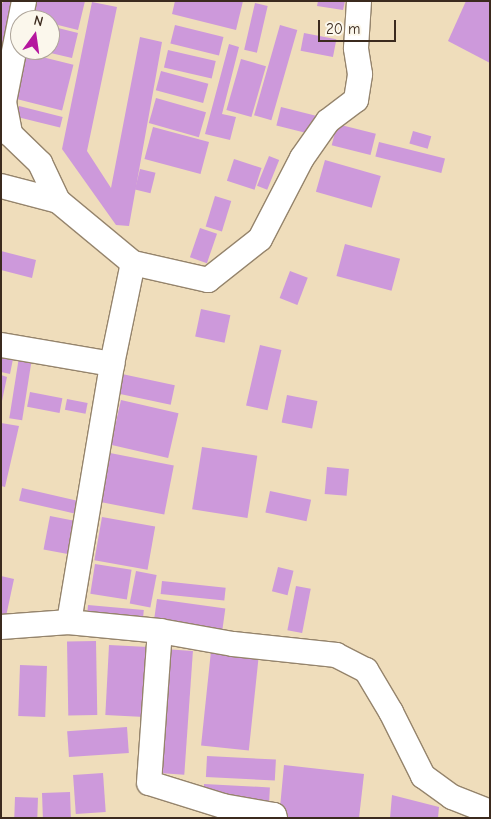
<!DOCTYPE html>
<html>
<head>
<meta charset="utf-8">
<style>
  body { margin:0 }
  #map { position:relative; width:491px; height:819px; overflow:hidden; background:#efddbb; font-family:"Comic Neue",sans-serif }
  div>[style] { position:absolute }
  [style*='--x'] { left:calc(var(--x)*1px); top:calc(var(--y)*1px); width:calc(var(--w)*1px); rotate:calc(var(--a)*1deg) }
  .building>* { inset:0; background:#cd99db; transform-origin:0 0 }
  .roads { filter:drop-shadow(1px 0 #95846c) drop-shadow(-1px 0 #95846c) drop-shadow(0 1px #95846c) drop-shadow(0 -1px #95846c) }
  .minor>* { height:24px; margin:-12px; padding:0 12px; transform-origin:12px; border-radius:12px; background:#fff }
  span { translate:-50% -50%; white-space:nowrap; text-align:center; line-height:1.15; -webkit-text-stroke:4px #fbf7ec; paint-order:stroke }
  .frame { position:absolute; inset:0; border:2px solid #3b2a1e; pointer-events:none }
  .north { position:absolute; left:10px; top:10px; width:50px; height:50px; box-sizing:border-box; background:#fbf7ec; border:1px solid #aea59a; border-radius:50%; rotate:14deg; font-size:14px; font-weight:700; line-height:20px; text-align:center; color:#3b2a1e }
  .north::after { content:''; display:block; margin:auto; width:18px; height:22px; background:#b5179e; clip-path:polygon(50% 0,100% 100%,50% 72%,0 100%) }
  .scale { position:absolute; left:318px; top:20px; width:78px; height:22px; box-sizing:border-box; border:2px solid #3b2a1e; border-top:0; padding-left:6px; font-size:15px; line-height:18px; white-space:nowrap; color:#3b2a1e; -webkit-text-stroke:4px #fbf7ec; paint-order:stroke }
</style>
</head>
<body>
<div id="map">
  <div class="building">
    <div style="clip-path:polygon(4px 1px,16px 1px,2px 54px,1px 5px)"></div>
    <div style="clip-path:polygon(34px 1px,85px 1px,78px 30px,50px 23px,50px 20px,30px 18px)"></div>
    <div style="clip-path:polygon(175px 1px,243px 1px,236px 30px,172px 14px)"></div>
    <div style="clip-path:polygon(318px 1px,345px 1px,343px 10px,317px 6px)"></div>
    <div style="clip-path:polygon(466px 1px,490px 1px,490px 63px,448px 41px)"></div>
    <div style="clip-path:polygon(92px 2px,117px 7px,87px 151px,111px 188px,140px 37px,162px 42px,129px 226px,116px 225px,62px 149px)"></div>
    <div style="left:255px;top:3px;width:13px;height:48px;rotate:13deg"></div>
    <div style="left:175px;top:25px;width:50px;height:19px;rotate:14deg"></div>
    <div style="left:280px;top:25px;width:18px;height:94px;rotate:16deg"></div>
    <div style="clip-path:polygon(50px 26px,78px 33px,72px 58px,42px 51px,50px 50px)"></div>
    <div style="left:304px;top:33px;width:33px;height:18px;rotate:11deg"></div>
    <div style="clip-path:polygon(229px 44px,239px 47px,222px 114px,236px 117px,230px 140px,205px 134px)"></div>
    <div style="left:168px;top:50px;width:49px;height:18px;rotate:13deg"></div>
    <div style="left:22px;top:52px;width:53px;height:47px;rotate:14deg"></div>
    <div style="left:241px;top:59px;width:26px;height:53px;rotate:16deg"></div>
    <div style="left:161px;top:71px;width:49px;height:20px;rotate:15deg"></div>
    <div style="left:156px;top:98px;width:52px;height:26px;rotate:16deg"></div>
    <div style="left:19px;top:106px;width:45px;height:11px;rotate:14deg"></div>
    <div style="left:281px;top:107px;width:37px;height:19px;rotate:14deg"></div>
    <div style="left:337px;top:124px;width:40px;height:22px;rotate:14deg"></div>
    <div style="left:153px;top:127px;width:58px;height:33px;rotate:15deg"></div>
    <div style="left:413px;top:131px;width:19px;height:13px;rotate:16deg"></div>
    <div style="left:379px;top:142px;width:68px;height:15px;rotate:14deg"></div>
    <div style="left:269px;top:156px;width:11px;height:32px;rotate:22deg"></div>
    <div style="left:234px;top:159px;width:29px;height:23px;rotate:18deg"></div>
    <div style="left:325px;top:160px;width:58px;height:33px;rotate:16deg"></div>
    <div style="left:140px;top:169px;width:16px;height:21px;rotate:14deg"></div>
    <div style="left:215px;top:196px;width:17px;height:32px;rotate:17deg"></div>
    <div style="left:200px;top:228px;width:18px;height:31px;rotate:19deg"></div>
    <div style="left:345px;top:244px;width:57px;height:33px;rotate:15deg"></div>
    <div style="clip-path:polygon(1px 251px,36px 260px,32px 278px,1px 270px)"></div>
    <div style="left:290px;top:271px;width:19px;height:29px;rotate:21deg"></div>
    <div style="left:201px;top:309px;width:30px;height:28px;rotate:12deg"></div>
    <div style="left:260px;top:345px;width:22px;height:62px;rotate:13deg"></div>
    <div style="clip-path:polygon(1px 351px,14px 354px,10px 374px,1px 372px)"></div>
    <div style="left:19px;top:357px;width:13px;height:62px;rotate:9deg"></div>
    <div style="left:122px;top:374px;width:54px;height:20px;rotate:12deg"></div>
    <div style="clip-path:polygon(1px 375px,7px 377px,2px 401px,1px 401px)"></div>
    <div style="left:30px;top:392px;width:33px;height:15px;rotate:11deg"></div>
    <div style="left:287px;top:395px;width:31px;height:28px;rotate:11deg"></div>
    <div style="left:67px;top:399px;width:21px;height:11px;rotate:11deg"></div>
    <div style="left:121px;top:400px;width:59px;height:46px;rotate:13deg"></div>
    <div style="clip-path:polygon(1px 423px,19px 426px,5px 487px,1px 486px)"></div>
    <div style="left:202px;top:447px;width:56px;height:63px;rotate:9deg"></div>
    <div style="left:110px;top:453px;width:65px;height:50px;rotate:11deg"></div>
    <div style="left:327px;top:467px;width:22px;height:27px;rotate:5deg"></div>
    <div style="left:22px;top:488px;width:59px;height:13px;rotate:13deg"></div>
    <div style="left:270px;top:491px;width:42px;height:22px;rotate:12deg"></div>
    <div style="left:50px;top:516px;width:26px;height:34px;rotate:11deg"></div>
    <div style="left:102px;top:517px;width:54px;height:44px;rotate:10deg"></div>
    <div style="left:95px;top:564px;width:37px;height:30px;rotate:9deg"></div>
    <div style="left:278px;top:567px;width:16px;height:25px;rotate:14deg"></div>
    <div style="left:136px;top:571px;width:21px;height:33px;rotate:11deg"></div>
    <div style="clip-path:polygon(1px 576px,14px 579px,5px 621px,1px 621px)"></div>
    <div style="left:162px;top:581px;width:64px;height:13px;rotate:6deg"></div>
    <div style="left:296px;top:586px;width:15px;height:45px;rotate:11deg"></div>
    <div style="left:157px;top:599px;width:69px;height:21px;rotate:8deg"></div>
    <div style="left:88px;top:605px;width:56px;height:13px;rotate:5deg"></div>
    <div style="left:96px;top:641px;width:74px;height:29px;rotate:89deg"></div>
    <div style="left:109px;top:645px;width:39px;height:70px;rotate:3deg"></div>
    <div style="left:164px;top:649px;width:29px;height:124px;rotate:4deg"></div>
    <div style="left:211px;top:651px;width:48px;height:95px;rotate:6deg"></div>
    <div style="left:20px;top:665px;width:27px;height:51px;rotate:2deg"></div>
    <div style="left:127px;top:727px;width:26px;height:60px;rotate:86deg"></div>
    <div style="left:207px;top:756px;width:69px;height:21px;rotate:3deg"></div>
    <div style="clip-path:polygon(284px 765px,364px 774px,359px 818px,279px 818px)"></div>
    <div style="left:103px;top:773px;width:39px;height:30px;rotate:86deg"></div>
    <div style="left:204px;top:784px;width:66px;height:27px;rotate:3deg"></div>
    <div style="left:70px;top:792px;width:26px;height:28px;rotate:88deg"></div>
    <div style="clip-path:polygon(392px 795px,439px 807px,438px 818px,390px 818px)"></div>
    <div style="left:15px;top:797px;width:23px;height:21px;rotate:2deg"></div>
  </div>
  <div class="roads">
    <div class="minor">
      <div style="--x:24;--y:1;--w:103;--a:101.2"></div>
      <div style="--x:4;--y:102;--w:33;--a:79"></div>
      <div style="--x:10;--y:134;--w:42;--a:44"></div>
      <div style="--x:40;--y:163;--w:42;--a:64.7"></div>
      <div style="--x:1;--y:186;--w:59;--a:14.7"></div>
      <div style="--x:58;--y:201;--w:97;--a:39.6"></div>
      <div style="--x:1;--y:345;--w:113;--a:9.7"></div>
      <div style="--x:1;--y:627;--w:68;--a:-4.2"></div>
      <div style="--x:160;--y:631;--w:74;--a:10.1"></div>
      <div style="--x:233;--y:644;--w:104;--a:6.1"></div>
      <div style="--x:336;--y:655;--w:34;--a:27"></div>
      <div style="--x:366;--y:670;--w:49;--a:59.2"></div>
      <div style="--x:391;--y:712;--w:72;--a:63.4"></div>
      <div style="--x:423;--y:776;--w:36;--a:36"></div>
      <div style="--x:452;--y:797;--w:41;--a:21.5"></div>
      <div style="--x:275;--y:818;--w:3;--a:-108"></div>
      <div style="--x:274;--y:815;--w:52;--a:-170"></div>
      <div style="--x:223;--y:806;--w:77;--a:-162.7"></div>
      <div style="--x:149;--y:783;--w:152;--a:-85.9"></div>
      <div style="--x:160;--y:631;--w:91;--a:-174.4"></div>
      <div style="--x:69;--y:622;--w:262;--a:-80.5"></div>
      <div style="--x:112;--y:364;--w:103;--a:-78.3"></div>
      <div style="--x:133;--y:263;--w:77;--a:12.8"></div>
      <div style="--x:208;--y:280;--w:66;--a:-38.3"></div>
      <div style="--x:260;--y:239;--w:91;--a:-62.6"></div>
      <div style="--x:302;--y:158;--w:45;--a:-54.9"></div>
      <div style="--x:328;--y:121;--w:35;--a:-37"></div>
      <div style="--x:356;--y:100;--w:26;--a:-81"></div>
      <div style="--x:360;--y:74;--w:26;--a:-99"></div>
      <div style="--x:356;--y:48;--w:47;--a:-86.3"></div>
    </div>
  </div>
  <div class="frame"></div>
  <div class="north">N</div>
  <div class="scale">20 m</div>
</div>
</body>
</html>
